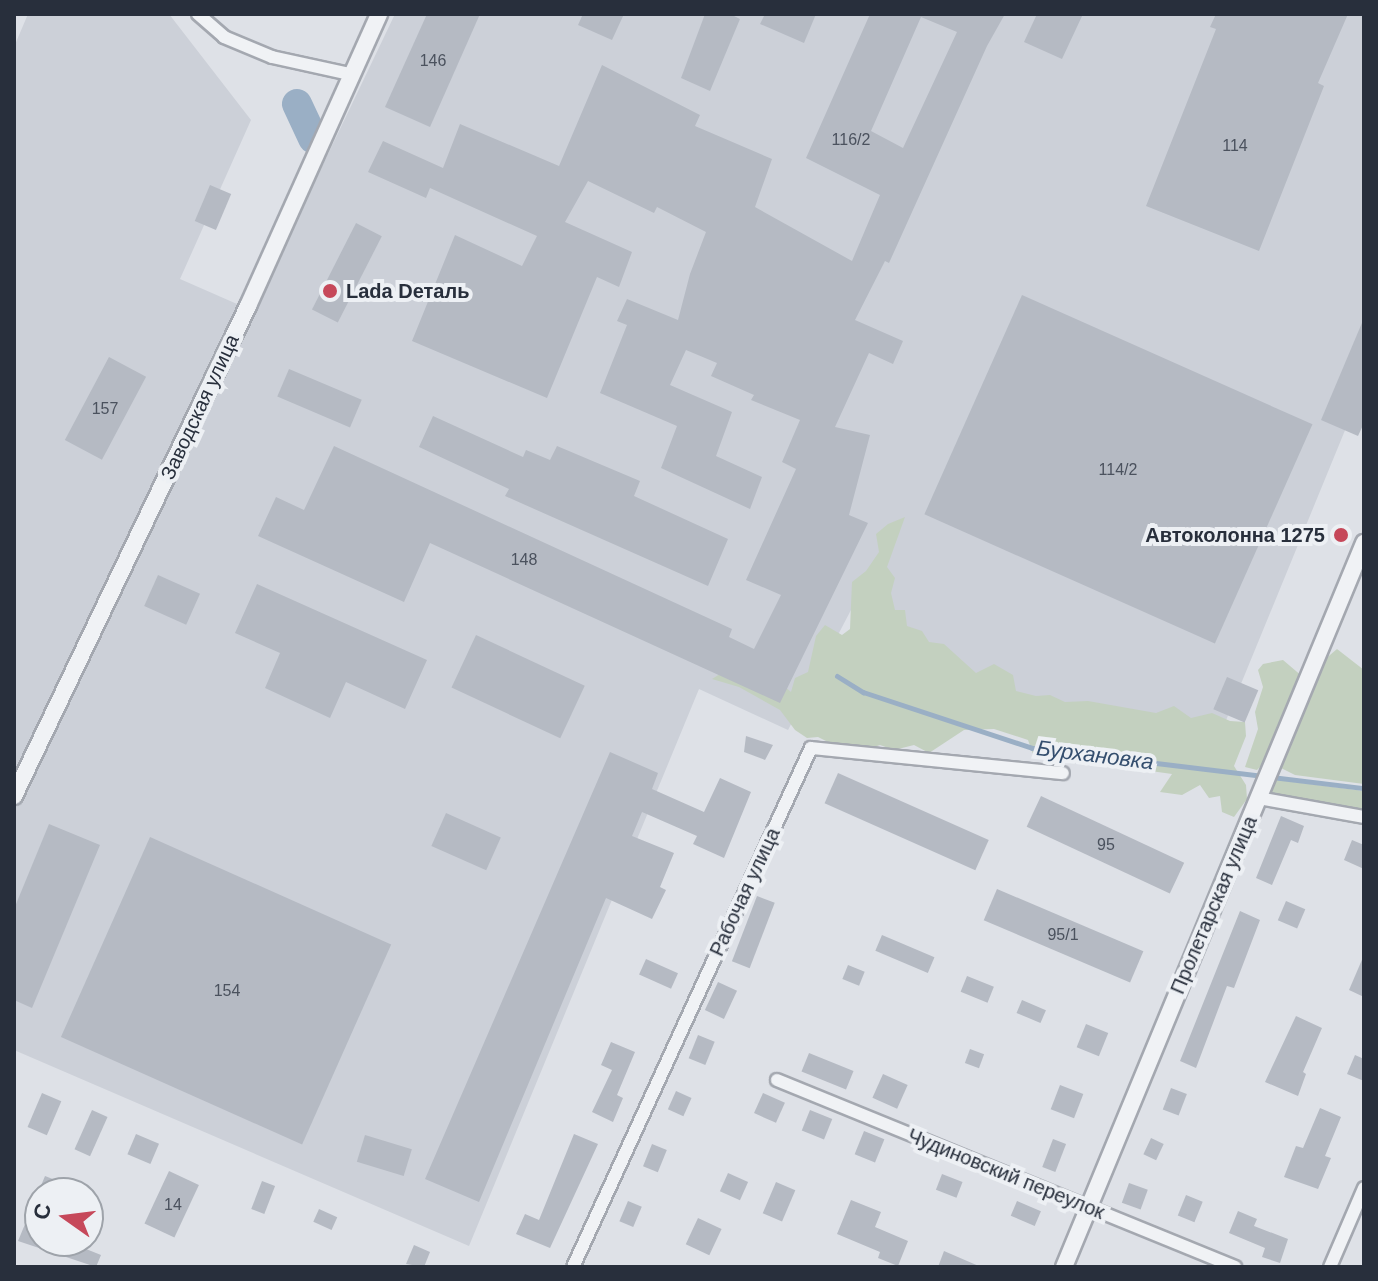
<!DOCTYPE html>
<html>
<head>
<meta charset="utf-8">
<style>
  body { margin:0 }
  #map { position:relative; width:1378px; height:1281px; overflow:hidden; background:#dee1e7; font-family:Helvetica,sans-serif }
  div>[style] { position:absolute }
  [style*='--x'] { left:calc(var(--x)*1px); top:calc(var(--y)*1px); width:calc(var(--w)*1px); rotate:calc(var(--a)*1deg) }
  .built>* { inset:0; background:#ccd0d8 }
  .green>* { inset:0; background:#c3d0bf }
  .stream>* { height:5px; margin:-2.5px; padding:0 2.5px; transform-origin:2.5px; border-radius:2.5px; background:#9aafc5 }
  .river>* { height:30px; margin:-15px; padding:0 15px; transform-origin:15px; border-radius:15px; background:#9aafc5 }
  .building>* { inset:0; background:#b5bac3; transform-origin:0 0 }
  .roads { filter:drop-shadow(2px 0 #a4a8b0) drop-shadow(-2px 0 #a4a8b0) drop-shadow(0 2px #a4a8b0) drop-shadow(0 -2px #a4a8b0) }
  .minor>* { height:12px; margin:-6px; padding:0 6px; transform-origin:6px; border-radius:6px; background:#f0f2f5 }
  .tertiary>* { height:16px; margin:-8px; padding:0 8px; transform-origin:8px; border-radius:8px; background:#f0f2f5 }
  .dots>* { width:22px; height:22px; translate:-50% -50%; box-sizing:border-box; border:4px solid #edf0f4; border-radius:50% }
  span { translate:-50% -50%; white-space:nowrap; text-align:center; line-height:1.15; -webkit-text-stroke:8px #edf0f4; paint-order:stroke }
  .number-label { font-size:16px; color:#4b525e }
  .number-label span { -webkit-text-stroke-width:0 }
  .poi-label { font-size:20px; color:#282f3c; font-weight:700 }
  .left { translate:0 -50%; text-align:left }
  .right { translate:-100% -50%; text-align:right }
  .street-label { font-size:20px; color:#282f3c }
  .water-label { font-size:22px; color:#344e6e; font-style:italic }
  .frame { position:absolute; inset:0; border:16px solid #282f3c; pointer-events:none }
  .north { position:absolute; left:24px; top:1177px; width:80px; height:80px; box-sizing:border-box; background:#edf0f4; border:2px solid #9ea3aa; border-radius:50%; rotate:284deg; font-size:22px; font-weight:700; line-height:32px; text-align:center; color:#282f3c }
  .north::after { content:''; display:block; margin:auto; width:28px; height:36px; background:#c6485a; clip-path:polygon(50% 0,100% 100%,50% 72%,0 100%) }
</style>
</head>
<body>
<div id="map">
  <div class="built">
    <div style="clip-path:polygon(28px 14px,169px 14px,251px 120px,180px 279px,253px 311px,395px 14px,1364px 14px,1364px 384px,1220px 735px,1023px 719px,851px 610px,788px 730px,699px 689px,469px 1246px,14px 1050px,14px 47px)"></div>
  </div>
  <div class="green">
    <div style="clip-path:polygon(905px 517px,887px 567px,895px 578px,891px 593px,895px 610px,905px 610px,907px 626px,922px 631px,929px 642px,944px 644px,976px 673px,994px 664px,1013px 675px,1016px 691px,1036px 696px,1050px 695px,1065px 702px,1088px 701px,1156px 713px,1174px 706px,1191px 718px,1212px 713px,1230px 721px,1245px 722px,1246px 736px,1234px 766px,1246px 785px,1247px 799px,1234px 817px,1222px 812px,1220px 796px,1209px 798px,1200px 785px,1182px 795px,1160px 792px,1172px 774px,1115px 766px,1083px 749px,1056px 758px,1034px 757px,1028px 740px,994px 729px,964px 730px,929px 753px,914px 745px,894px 750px,880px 745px,865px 750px,832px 744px,818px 737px,807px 738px,795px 730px,780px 710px,739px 687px,712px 679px,736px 664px,775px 678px,791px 692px,795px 678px,808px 672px,816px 636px,825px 625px,842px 635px,850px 629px,852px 582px,866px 571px,879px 552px,876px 534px,888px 524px)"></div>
    <div style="clip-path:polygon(1337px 649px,1364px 670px,1364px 784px,1295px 775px,1281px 768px,1305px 694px,1323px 661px)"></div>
    <div style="clip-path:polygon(1283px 660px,1303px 677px,1265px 762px,1257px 770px,1245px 767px,1258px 729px,1255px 712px,1263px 687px,1258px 670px,1263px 664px)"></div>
    <div style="clip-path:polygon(1271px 779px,1364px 791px,1364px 813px,1282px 799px,1265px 792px)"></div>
  </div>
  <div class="stream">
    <div style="--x:837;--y:676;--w:31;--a:32"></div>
    <div style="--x:863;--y:692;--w:178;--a:18.3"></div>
    <div style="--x:1032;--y:748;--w:334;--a:6.9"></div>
  </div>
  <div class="river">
    <div style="--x:297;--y:104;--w:38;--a:65"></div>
  </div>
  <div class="building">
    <div style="clip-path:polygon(427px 14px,480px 14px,430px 127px,385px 107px)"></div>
    <div style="clip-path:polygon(583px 14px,624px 14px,612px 40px,578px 25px)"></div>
    <div style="clip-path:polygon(705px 14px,730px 14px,740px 19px,710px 91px,681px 78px)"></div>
    <div style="clip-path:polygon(765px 14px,816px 14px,804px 43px,760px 24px)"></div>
    <div style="clip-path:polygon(evenodd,870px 14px,1005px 14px,987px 46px,889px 263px,885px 261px,855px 320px,903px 341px,893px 364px,869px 353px,835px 427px,870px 435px,849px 515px,868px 523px,780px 703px,430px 543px,404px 602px,258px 536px,276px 497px,304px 510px,334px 446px,732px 629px,729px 637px,754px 649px,781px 595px,746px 580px,796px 469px,782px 462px,800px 420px,751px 400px,754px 395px,711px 376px,717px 363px,686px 350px,670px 385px,732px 412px,716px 456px,762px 477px,750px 509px,661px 468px,677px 426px,600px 393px,627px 325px,617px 321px,627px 299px,678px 320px,690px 274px,706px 232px,657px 207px,654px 213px,588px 181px,565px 222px,632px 252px,619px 287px,597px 277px,547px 398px,412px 341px,455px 235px,522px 266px,537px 236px,430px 188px,426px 198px,368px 172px,383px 141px,443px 168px,460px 124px,559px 166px,602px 65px,700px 115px,695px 126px,772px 159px,755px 207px,852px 261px,880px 195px,806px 158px,870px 14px,921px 17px,957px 32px,903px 148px,871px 131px,921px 17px)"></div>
    <div style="clip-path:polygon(1037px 14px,1083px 14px,1062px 59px,1024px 42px)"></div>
    <div style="clip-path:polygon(1216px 14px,1348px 14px,1318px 83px,1324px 86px,1259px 251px,1146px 206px,1216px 29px,1210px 27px)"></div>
    <div style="left:210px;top:185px;width:23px;height:39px;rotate:23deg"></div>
    <div style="left:356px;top:223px;width:29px;height:97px;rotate:27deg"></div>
    <div style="left:1022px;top:295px;width:318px;height:240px;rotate:24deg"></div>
    <div style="clip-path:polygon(1364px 318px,1364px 423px,1358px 436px,1321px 420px)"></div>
    <div style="left:109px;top:357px;width:42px;height:94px;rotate:28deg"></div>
    <div style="left:289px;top:369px;width:79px;height:30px;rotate:23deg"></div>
    <div style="clip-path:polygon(433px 416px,523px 457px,526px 450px,550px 460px,557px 446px,640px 481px,634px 496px,728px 539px,708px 586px,505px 496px,509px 489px,419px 447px)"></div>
    <div style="left:158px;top:575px;width:46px;height:34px;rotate:24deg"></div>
    <div style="clip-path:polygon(257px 584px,427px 660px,405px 709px,346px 682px,330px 718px,265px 688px,280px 653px,235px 633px)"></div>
    <div style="left:476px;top:635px;width:120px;height:58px;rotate:25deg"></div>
    <div style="left:1227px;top:677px;width:34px;height:35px;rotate:23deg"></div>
    <div style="clip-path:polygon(746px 736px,773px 745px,765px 760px,744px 752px)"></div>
    <div style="clip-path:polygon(610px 752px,658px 773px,652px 789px,704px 812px,720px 778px,751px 792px,724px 858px,693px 844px,697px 836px,642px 812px,632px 836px,674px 853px,660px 887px,666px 890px,652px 919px,606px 898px,479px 1202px,425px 1179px)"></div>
    <div style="left:838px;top:773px;width:165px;height:33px;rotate:24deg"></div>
    <div style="left:1041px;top:796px;width:158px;height:34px;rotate:25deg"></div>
    <div style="left:446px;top:813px;width:60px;height:36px;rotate:24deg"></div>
    <div style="clip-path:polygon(1281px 816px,1304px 826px,1298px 843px,1291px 840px,1272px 885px,1256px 878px)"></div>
    <div style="clip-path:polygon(49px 824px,100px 845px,32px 1008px,14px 1000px,14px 909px)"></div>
    <div style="left:150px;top:837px;width:264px;height:219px;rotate:24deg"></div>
    <div style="clip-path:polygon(1352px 840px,1364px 845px,1364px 869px,1344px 860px)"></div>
    <div style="left:997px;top:889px;width:159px;height:34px;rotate:23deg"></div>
    <div style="left:757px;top:896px;width:19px;height:70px;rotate:21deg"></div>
    <div style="left:1286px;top:901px;width:21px;height:21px;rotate:23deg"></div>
    <div style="clip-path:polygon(1240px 911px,1260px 920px,1234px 988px,1227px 986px,1196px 1068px,1180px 1061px)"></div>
    <div style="left:882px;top:935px;width:57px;height:17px;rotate:23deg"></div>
    <div style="clip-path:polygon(1364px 955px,1364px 997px,1349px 990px)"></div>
    <div style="left:646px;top:959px;width:35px;height:17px;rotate:24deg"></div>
    <div style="left:848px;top:965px;width:18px;height:15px;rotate:22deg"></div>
    <div style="left:967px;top:976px;width:29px;height:17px;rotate:22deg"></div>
    <div style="left:718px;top:982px;width:21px;height:31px;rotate:25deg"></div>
    <div style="left:1022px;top:1000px;width:26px;height:14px;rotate:23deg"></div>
    <div style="clip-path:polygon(1296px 1016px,1322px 1028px,1303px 1072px,1306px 1074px,1298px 1096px,1265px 1082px)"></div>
    <div style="left:1086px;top:1024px;width:24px;height:25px;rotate:22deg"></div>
    <div style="left:698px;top:1035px;width:18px;height:25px;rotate:22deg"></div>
    <div style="clip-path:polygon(611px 1042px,635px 1052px,617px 1095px,623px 1098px,613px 1122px,592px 1112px,612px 1070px,601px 1065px)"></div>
    <div style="left:970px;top:1049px;width:15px;height:15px;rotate:20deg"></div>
    <div style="left:809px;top:1053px;width:48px;height:20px;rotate:22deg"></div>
    <div style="clip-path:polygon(1355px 1055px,1364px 1059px,1364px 1081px,1347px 1074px)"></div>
    <div style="left:883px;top:1074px;width:27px;height:26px;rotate:24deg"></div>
    <div style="left:1060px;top:1085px;width:25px;height:26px;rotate:21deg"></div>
    <div style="left:1171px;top:1088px;width:17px;height:23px;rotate:21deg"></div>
    <div style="left:676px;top:1091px;width:17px;height:20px;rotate:24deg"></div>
    <div style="left:42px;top:1093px;width:21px;height:37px;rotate:23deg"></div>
    <div style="left:763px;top:1093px;width:24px;height:22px;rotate:24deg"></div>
    <div style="clip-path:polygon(1320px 1108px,1341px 1117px,1325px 1156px,1331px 1158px,1318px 1189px,1284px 1177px,1296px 1146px,1303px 1148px)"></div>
    <div style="left:92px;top:1110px;width:17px;height:43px;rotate:24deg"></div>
    <div style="left:810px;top:1110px;width:24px;height:22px;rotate:22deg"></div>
    <div style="left:864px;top:1131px;width:22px;height:25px;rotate:22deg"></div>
    <div style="left:136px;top:1134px;width:25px;height:22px;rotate:23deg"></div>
    <div style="clip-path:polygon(574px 1134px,598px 1144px,550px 1248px,516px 1234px,525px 1214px,539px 1220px)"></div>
    <div style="left:365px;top:1135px;width:49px;height:28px;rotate:17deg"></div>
    <div style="left:1151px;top:1138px;width:14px;height:18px;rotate:25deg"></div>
    <div style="left:1053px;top:1139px;width:14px;height:30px;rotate:21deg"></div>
    <div style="left:652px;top:1144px;width:16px;height:24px;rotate:22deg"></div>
    <div style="left:169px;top:1171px;width:33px;height:58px;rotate:25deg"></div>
    <div style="left:728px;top:1173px;width:22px;height:20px;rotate:24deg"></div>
    <div style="left:942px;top:1174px;width:22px;height:17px;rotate:21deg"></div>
    <div style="clip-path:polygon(45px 1176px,86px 1192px,40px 1193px,40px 1241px,66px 1241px,101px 1255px,96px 1267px,18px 1241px)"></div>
    <div style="left:262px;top:1181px;width:14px;height:30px;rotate:21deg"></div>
    <div style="left:776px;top:1182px;width:21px;height:34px;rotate:23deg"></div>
    <div style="left:1129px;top:1183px;width:20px;height:21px;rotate:20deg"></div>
    <div style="left:1186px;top:1195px;width:18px;height:22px;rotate:22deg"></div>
    <div style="clip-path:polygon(851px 1200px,881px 1212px,875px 1227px,908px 1241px,898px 1266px,878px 1258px,880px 1252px,837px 1234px)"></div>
    <div style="left:628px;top:1201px;width:15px;height:22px;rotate:23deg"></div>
    <div style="left:1017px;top:1201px;width:26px;height:16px;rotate:23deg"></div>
    <div style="left:319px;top:1209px;width:20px;height:14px;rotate:24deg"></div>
    <div style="clip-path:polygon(1238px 1211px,1257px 1219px,1254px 1226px,1288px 1239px,1280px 1263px,1262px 1257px,1265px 1248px,1229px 1233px)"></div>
    <div style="left:698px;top:1218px;width:26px;height:29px;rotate:25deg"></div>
    <div style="clip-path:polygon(414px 1245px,430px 1252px,424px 1267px,406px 1264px)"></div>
    <div style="clip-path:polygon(944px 1251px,981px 1267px,938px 1267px)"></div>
  </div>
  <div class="roads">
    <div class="minor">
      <div style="--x:198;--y:14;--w:35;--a:41"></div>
      <div style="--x:224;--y:37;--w:52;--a:22.6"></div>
      <div style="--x:272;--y:57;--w:80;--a:12.3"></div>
      <div style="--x:1258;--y:798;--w:108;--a:10.2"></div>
      <div style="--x:777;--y:1080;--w:495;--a:22.2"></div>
      <div style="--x:573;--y:1267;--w:571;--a:-65.37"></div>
      <div style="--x:811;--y:748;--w:253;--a:5.7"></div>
      <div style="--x:1330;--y:1267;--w:86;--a:-66.7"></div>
    </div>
    <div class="tertiary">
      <div style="--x:14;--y:796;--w:543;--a:-64.47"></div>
      <div style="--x:248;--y:306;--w:320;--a:-65.8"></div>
      <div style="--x:1064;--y:1267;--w:784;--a:-67.49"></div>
    </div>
  </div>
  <div class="dots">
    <div style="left:330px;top:291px;background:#c6485a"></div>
    <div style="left:1341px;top:535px;background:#c6485a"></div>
  </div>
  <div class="number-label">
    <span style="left:433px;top:61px">146</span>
    <span style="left:851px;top:140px">116/2</span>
    <span style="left:1235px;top:146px">114</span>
    <span style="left:105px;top:409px">157</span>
    <span style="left:1118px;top:470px">114/2</span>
    <span style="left:524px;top:560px">148</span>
    <span style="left:1106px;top:845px">95</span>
    <span style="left:1063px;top:935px">95/1</span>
    <span style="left:227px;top:991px">154</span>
    <span style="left:173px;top:1205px">14</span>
  </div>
  <div class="poi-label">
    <span class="left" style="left:346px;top:291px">Lada Dеталь</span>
    <span class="right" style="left:1325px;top:535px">Автоколонна 1275</span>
  </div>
  <div class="street-label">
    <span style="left:200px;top:407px;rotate:-65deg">Заводская улица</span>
    <span style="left:745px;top:892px;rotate:-65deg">Рабочая улица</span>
    <span style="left:1214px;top:905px;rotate:-67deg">Пролетарская улица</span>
    <span style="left:1006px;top:1174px;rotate:22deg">Чудиновский переулок</span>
  </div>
  <div class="water-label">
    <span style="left:1095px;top:755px;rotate:7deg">Бурхановка</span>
  </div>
  <div class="frame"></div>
  <div class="north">С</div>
</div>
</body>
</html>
